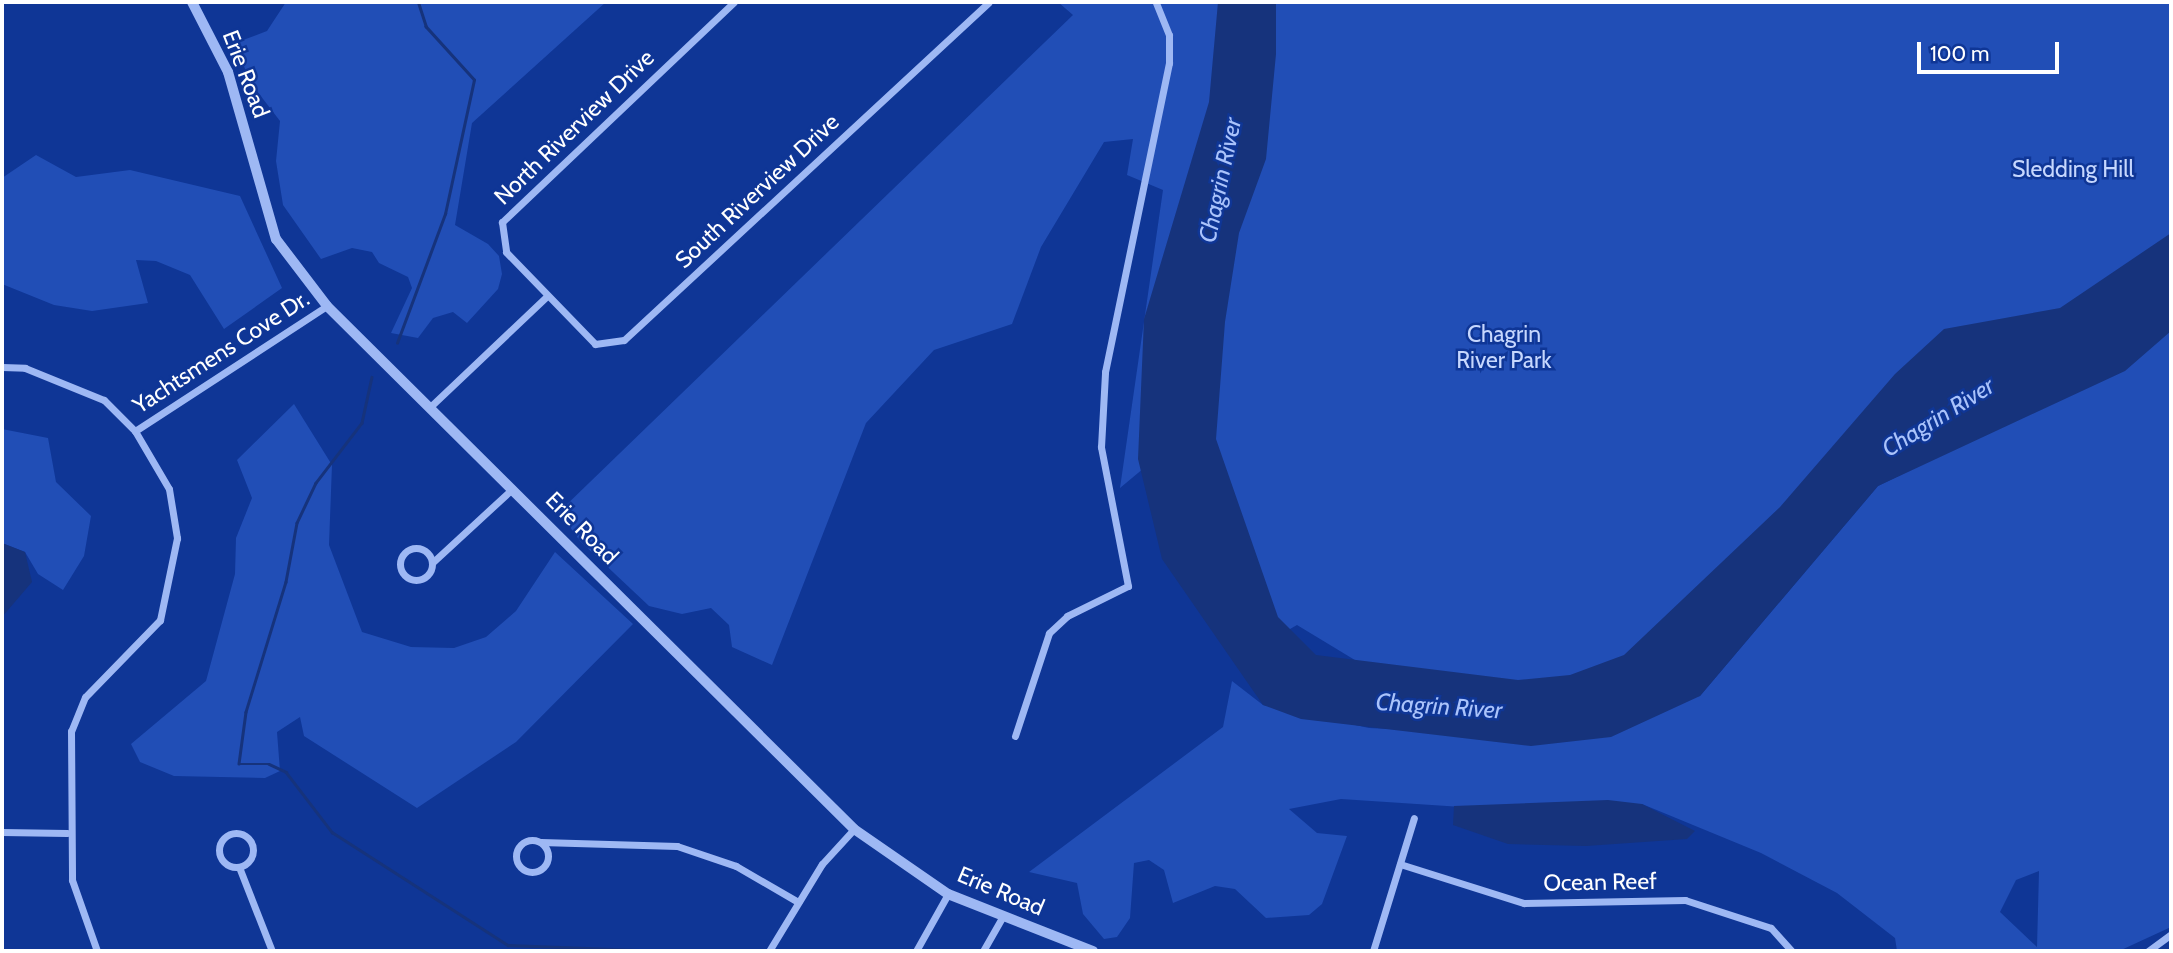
<!DOCTYPE html>
<html>
<head>
<meta charset="utf-8">
<style>
  body { margin:0 }
  #map { position:relative; width:2173px; height:953px; overflow:hidden; background:#0f3696; font-family:Cabin,sans-serif }
  div>[style] { position:absolute }
  [style*='--x'] { left:calc(var(--x)*1px); top:calc(var(--y)*1px); width:calc(var(--w)*1px); rotate:calc(var(--a)*1deg) }
  .green>* { inset:0; background:#214eb6 }
  .water>* { inset:0; background:#16337c }
  .stream>* { height:2.5px; margin:-1.25px; padding:0 1.25px; transform-origin:1.25px; border-radius:1.25px; background:#16337c }
  .minor>* { height:7px; margin:-3.5px; padding:0 3.5px; transform-origin:3.5px; border-radius:3.5px; background:#9eb8f4 }
  .minor>.ring { margin:-3.5px; padding:0; box-sizing:content-box; background:none; border:7px solid #9eb8f4; border-radius:50% }
  .tertiary>* { height:10px; margin:-5px; padding:0 5px; transform-origin:5px; border-radius:5px; background:#9eb8f4 }
  span { translate:-50% -50%; white-space:nowrap; text-align:center; line-height:1.15; -webkit-text-stroke:5px #0f3696; paint-order:stroke }
  .street-label { font-size:23px; color:#fff }
  .park-label { font-size:23px; color:#c6d7fe }
  .water-label { font-size:24px; color:#aac3fb; font-style:italic }
  .frame { position:absolute; inset:0; border:4px solid #fff; pointer-events:none }
  .scale { position:absolute; left:1917px; top:42px; width:142px; height:32px; box-sizing:border-box; border:4px solid #fff; border-top:0; padding-left:9px; font-size:21px; line-height:24px; white-space:nowrap; color:#fff; -webkit-text-stroke:5px #0f3696; paint-order:stroke }
</style>
</head>
<body>
<div id="map">
  <div class="green">
    <div style="clip-path:polygon(286px 2px,606px 2px,472px 123px,455px 225px,488px 244px,499px 256px,502px 274px,498px 289px,467px 323px,453px 312px,433px 318px,418px 338px,391px 333px,412px 288px,408px 277px,379px 263px,372px 252px,352px 248px,321px 259px,283px 205px,276px 161px,280px 121px,250px 82px,235px 43px,267px 31px)"></div>
    <div style="clip-path:polygon(evenodd,1058px 2px,2171px 2px,2171px 927px,2119px 951px,1897px 951px,1895px 938px,1837px 893px,1761px 853px,1642px 804px,1462px 807px,1341px 799px,1289px 809px,1317px 833px,1347px 836px,1322px 904px,1309px 915px,1266px 918px,1235px 889px,1215px 886px,1173px 903px,1164px 870px,1149px 860px,1134px 863px,1130px 918px,1117px 937px,1104px 939px,1083px 914px,1077px 883px,1029px 872px,1223px 727px,1232px 681px,1263px 705px,1369px 728px,1452px 732px,1700px 696px,1878px 486px,1931px 460px,1901px 426px,1701px 683px,1416px 697px,1297px 625px,1252px 651px,1162px 453px,1120px 488px,1163px 190px,1127px 175px,1133px 139px,1104px 142px,1041px 247px,1012px 324px,934px 350px,866px 423px,772px 665px,732px 647px,729px 625px,711px 608px,682px 614px,649px 606px,580px 541px,559px 512px,1073px 15px,1058px 2px,2039px 871px,2037px 947px,2000px 912px,2016px 880px,2039px 871px)"></div>
    <div style="clip-path:polygon(36px 155px,76px 177px,130px 170px,240px 196px,282px 288px,224px 329px,190px 275px,156px 261px,136px 260px,148px 303px,92px 311px,54px 305px,2px 284px,2px 178px)"></div>
    <div style="clip-path:polygon(294px 404px,332px 465px,329px 545px,362px 632px,411px 647px,454px 648px,486px 637px,516px 611px,555px 552px,633px 624px,516px 742px,417px 808px,304px 736px,300px 717px,277px 732px,280px 771px,265px 778px,174px 776px,140px 762px,131px 744px,206px 681px,235px 574px,236px 538px,252px 498px,237px 460px)"></div>
    <div style="clip-path:polygon(2px 429px,48px 438px,56px 482px,91px 516px,84px 556px,63px 590px,38px 574px,25px 552px,2px 543px)"></div>
  </div>
  <div class="water">
    <div style="clip-path:polygon(1218px 2px,1276px 2px,1276px 54px,1266px 159px,1239px 233px,1225px 322px,1216px 439px,1278px 617px,1316px 655px,1518px 680px,1570px 675px,1624px 655px,1780px 507px,1895px 374px,1944px 329px,2060px 308px,2171px 233px,2171px 331px,2125px 371px,1878px 486px,1700px 696px,1611px 737px,1531px 746px,1301px 719px,1263px 705px,1162px 559px,1138px 459px,1144px 319px,1209px 102px)"></div>
    <div style="clip-path:polygon(2px 543px,25px 552px,32px 582px,2px 617px)"></div>
    <div style="clip-path:polygon(1608px 800px,1642px 804px,1695px 831px,1687px 839px,1586px 846px,1508px 844px,1453px 825px,1454px 806px)"></div>
  </div>
  <div class="stream">
    <div style="--x:397;--y:343;--w:138;--a:-69.6"></div>
    <div style="--x:445;--y:214;--w:137;--a:-77.8"></div>
    <div style="--x:474;--y:80;--w:72;--a:-132.2"></div>
    <div style="--x:426;--y:27;--w:26;--a:-108"></div>
    <div style="--x:372;--y:377;--w:47;--a:102.3"></div>
    <div style="--x:362;--y:423;--w:76;--a:127.5"></div>
    <div style="--x:316;--y:483;--w:44;--a:115.4"></div>
    <div style="--x:297;--y:523;--w:60;--a:100.6"></div>
    <div style="--x:286;--y:582;--w:136;--a:107.1"></div>
    <div style="--x:246;--y:712;--w:52;--a:97.7"></div>
    <div style="--x:239;--y:764;--w:30;--a:0"></div>
    <div style="--x:269;--y:764;--w:19;--a:25"></div>
    <div style="--x:286;--y:772;--w:76;--a:52.5"></div>
    <div style="--x:332;--y:832;--w:209;--a:32.7"></div>
    <div style="--x:508;--y:945;--w:156;--a:2.2"></div>
  </div>
  <div class="minor">
    <div style="--x:734;--y:2;--w:320;--a:136.5"></div>
    <div style="--x:502;--y:222;--w:30;--a:82"></div>
    <div style="--x:506;--y:252;--w:128;--a:45.9"></div>
    <div style="--x:595;--y:344;--w:29;--a:-8"></div>
    <div style="--x:624;--y:340;--w:497;--a:-42.8"></div>
    <div style="--x:2;--y:367;--w:23;--a:2"></div>
    <div style="--x:25;--y:368;--w:85;--a:22.1"></div>
    <div style="--x:104;--y:400;--w:44;--a:45"></div>
    <div style="--x:135;--y:431;--w:67;--a:59.6"></div>
    <div style="--x:169;--y:489;--w:50;--a:80.7"></div>
    <div style="--x:177;--y:538;--w:84;--a:101.7"></div>
    <div style="--x:160;--y:620;--w:107;--a:134.2"></div>
    <div style="--x:85;--y:697;--w:37;--a:112"></div>
    <div style="--x:71;--y:731;--w:149;--a:89.6"></div>
    <div style="--x:72;--y:880;--w:75;--a:70.6"></div>
    <div style="--x:430;--y:407;--w:161;--a:-43.5"></div>
    <div style="--x:135;--y:431;--w:229;--a:-33.1"></div>
    <div class="ring" style="left:400px;top:548px;width:25px;height:25px"></div>
    <div style="--x:433;--y:562;--w:108;--a:-42.7"></div>
    <div style="--x:1015;--y:736;--w:108;--a:-71.7"></div>
    <div style="--x:1049;--y:633;--w:25;--a:-43"></div>
    <div style="--x:1067;--y:616;--w:68;--a:-26.2"></div>
    <div style="--x:1128;--y:586;--w:142;--a:-101"></div>
    <div style="--x:1101;--y:447;--w:75;--a:-86.9"></div>
    <div style="--x:1105;--y:372;--w:316;--a:-78.3"></div>
    <div style="--x:1169;--y:63;--w:28;--a:-90"></div>
    <div style="--x:1169;--y:35;--w:35;--a:-112"></div>
    <div style="--x:2;--y:832;--w:65;--a:0.9"></div>
    <div class="ring" style="left:219px;top:833px;width:27px;height:27px"></div>
    <div class="ring" style="left:516px;top:840px;width:25px;height:25px"></div>
    <div style="--x:541;--y:842;--w:136;--a:1.7"></div>
    <div style="--x:677;--y:846;--w:62;--a:18.7"></div>
    <div style="--x:736;--y:866;--w:72;--a:30.1"></div>
    <div style="--x:1400;--y:864;--w:130;--a:17.5"></div>
    <div style="--x:1524;--y:903;--w:161;--a:-1.1"></div>
    <div style="--x:1685;--y:900;--w:90;--a:18"></div>
    <div style="--x:1771;--y:928;--w:31;--a:48"></div>
    <div style="--x:239;--y:867;--w:90;--a:68.6"></div>
    <div style="--x:769;--y:951;--w:102;--a:-58.7"></div>
    <div style="--x:822;--y:864;--w:47;--a:-47.6"></div>
    <div style="--x:916;--y:951;--w:65;--a:-60.7"></div>
    <div style="--x:983;--y:951;--w:40;--a:-60.3"></div>
    <div style="--x:1373;--y:951;--w:139;--a:-72.9"></div>
    <div style="--x:2148;--y:951;--w:29;--a:-36"></div>
  </div>
  <div class="tertiary">
    <div style="--x:192;--y:2;--w:79;--a:62.8"></div>
    <div style="--x:228;--y:72;--w:174;--a:74"></div>
    <div style="--x:276;--y:239;--w:84;--a:52.7"></div>
    <div style="--x:327;--y:306;--w:742;--a:44.78"></div>
    <div style="--x:854;--y:829;--w:114;--a:34.7"></div>
    <div style="--x:948;--y:894;--w:156;--a:21.5"></div>
  </div>
  <div class="street-label">
    <span style="left:246px;top:74px;rotate:69deg">Erie Road</span>
    <span style="left:574px;top:127px;rotate:-44deg">North Riverview Drive</span>
    <span style="left:757px;top:191px;rotate:-43deg">South Riverview Drive</span>
    <span style="left:221px;top:352px;rotate:-33deg">Yachtsmens Cove Dr.</span>
    <span style="left:582px;top:528px;rotate:45deg">Erie Road</span>
    <span style="left:1600px;top:882px;rotate:-1deg">Ocean Reef</span>
    <span style="left:1001px;top:891px;rotate:23deg">Erie Road</span>
  </div>
  <div class="park-label">
    <span style="left:2073px;top:169px">Sledding Hill</span>
    <span style="left:1504px;top:347px">Chagrin<br>River Park</span>
  </div>
  <div class="water-label">
    <span style="left:1220px;top:180px;rotate:-78deg">Chagrin River</span>
    <span style="left:1938px;top:417px;rotate:-32deg">Chagrin River</span>
    <span style="left:1439px;top:706px;rotate:4deg">Chagrin River</span>
  </div>
  <div class="frame"></div>
  <div class="scale">100 m</div>
</div>
</body>
</html>
